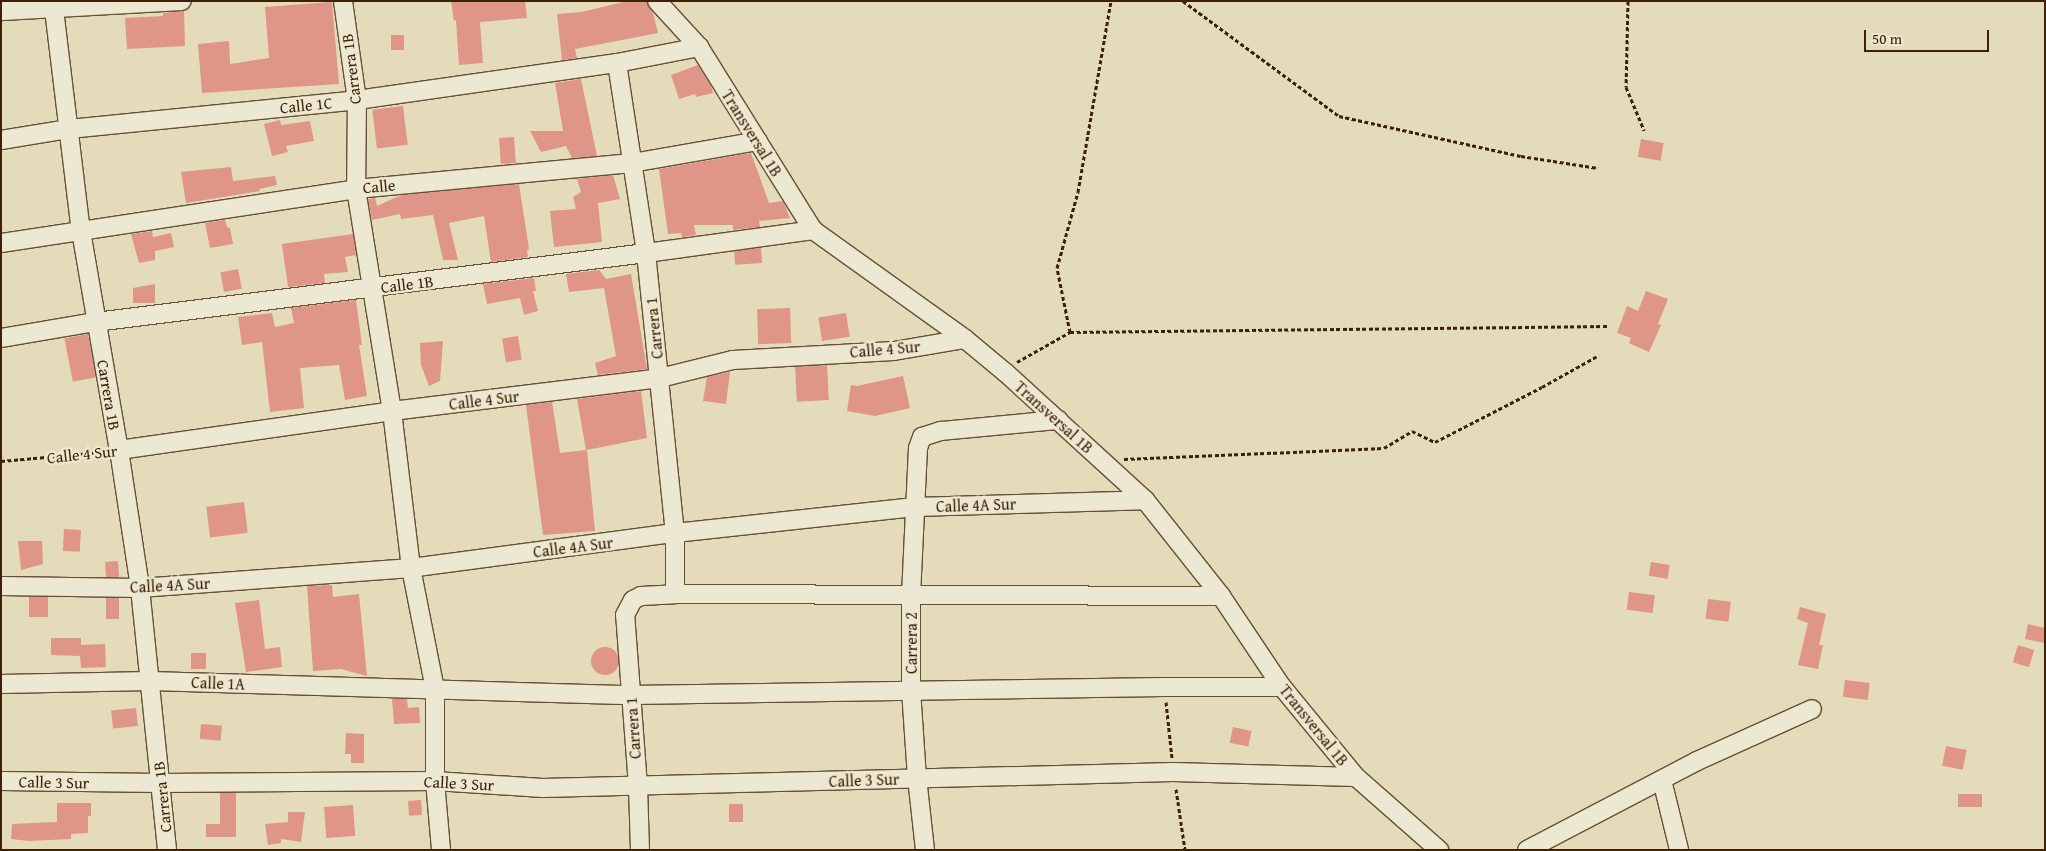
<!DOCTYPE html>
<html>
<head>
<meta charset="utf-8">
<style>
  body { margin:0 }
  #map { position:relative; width:2046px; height:851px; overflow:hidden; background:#e4dbba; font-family:"Gentium Book Plus",serif }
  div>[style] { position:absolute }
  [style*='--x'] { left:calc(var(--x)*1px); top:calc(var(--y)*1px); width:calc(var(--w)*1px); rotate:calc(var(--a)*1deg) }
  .building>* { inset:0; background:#df9588; transform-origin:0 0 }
  .round { border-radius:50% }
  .path>* { height:3px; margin-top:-1.5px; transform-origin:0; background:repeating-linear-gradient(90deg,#3d2104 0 4px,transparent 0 6.5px) }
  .roads { filter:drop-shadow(1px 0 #675032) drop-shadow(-1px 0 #675032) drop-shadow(0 1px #675032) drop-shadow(0 -1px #675032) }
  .minor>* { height:18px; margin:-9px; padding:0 9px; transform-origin:9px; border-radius:9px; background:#ede8d2 }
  span { translate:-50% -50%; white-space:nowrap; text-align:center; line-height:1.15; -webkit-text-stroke:4.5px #ede8d2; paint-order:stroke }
  .street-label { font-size:16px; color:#3d2104 }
  .frame { position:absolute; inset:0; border:2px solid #3d2104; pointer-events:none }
  .scale { position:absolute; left:1864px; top:30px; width:125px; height:22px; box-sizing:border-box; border:2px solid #3d2104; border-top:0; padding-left:6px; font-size:15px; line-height:18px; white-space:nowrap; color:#3d2104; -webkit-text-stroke:4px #ede8d2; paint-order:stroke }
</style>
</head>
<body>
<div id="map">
  <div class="building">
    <div style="clip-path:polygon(451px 1px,525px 1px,527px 18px,480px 22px,483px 63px,459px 65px,456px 20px,454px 21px)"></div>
    <div style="clip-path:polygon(628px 1px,647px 1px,653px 13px,658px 33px,575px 49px,577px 58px,562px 60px,557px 14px,581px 12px)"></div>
    <div style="clip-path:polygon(332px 2px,339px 84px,202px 93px,198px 44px,229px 41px,230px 64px,269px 58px,265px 7px)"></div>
    <div style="clip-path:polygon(184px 11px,185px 46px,127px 49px,125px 18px,163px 16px,163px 13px)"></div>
    <div style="left:404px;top:35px;width:15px;height:13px;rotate:90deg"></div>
    <div style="clip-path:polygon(698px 65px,711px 86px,713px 93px,696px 97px,695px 94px,679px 99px,671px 75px)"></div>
    <div style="clip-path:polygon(581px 79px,597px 156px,572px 158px,566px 146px,541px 152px,530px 131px,563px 131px,555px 83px)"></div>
    <div style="left:403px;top:106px;width:39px;height:31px;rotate:83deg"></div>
    <div style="clip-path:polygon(280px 120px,281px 125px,310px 121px,314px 141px,286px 146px,288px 152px,272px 156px,264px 124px)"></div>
    <div style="left:514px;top:137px;width:26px;height:15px;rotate:86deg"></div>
    <div style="left:1641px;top:139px;width:23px;height:18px;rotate:10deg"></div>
    <div style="clip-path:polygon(751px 153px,769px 203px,783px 201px,790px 218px,759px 221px,760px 227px,733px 230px,733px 225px,694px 225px,696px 235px,682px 237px,681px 233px,668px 234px,659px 169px)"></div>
    <div style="clip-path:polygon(231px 167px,233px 181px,275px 176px,277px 185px,259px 189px,260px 191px,186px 203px,181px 172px)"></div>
    <div style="clip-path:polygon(613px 175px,620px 199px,598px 203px,602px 242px,554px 247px,550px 211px,576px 209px,573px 197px,581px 192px,577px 179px)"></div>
    <div style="clip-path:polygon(519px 184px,529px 249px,527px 250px,528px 257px,491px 262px,484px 216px,449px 223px,458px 260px,443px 260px,433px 215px,401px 219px,400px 214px,372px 220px,368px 199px,375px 198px,377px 206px,401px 195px)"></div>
    <div style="clip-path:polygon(225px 220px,227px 227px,230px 228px,233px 244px,210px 248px,205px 223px)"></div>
    <div style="clip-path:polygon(152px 231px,153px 237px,171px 233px,174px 247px,155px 251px,155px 260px,139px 263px,131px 234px)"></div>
    <div style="clip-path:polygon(353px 234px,356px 255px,345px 257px,348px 272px,324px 274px,325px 283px,288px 287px,282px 244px)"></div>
    <div style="left:761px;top:248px;width:15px;height:27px;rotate:86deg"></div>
    <div style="left:238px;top:269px;width:20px;height:18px;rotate:79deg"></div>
    <div style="clip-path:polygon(599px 270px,606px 279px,631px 274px,647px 369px,598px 375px,595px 363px,616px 356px,604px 288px,569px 292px,566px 274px)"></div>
    <div style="clip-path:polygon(534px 278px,536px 291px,533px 291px,538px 311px,524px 315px,520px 298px,487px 304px,483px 284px)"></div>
    <div style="clip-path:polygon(155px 284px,155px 303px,133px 303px,133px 288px)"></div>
    <div style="clip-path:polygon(1646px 291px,1668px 299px,1658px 324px,1661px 325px,1649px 352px,1629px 343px,1631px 338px,1617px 333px,1627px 306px,1638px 311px)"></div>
    <div style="clip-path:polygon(356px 300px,362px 345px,359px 345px,367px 396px,345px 400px,339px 365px,300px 368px,304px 408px,270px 412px,262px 342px,242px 345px,238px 317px,272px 313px,275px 327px,294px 323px,291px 308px)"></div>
    <div style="left:790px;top:308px;width:35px;height:33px;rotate:88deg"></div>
    <div style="left:846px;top:313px;width:24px;height:28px;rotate:81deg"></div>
    <div style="left:88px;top:334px;width:44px;height:24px;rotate:79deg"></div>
    <div style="left:518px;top:336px;width:24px;height:16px;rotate:81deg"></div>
    <div style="clip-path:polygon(443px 341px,440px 381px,429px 386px,421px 365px,420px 343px)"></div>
    <div style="left:827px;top:365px;width:35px;height:32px;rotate:87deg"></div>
    <div style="clip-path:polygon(730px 372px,726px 404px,703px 401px,707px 377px)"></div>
    <div style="clip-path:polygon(903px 376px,910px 408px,875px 416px,847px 411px,851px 385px,857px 386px)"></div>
    <div style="clip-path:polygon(641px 391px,647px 438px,587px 450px,595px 531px,543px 535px,526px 405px,552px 402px,560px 453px,586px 450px,577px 399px)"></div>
    <div style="left:244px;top:502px;width:31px;height:38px;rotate:83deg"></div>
    <div style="left:64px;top:529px;width:17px;height:22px;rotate:3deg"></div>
    <div style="clip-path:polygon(18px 541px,42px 541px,43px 564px,21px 570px)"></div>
    <div style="left:118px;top:561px;width:16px;height:13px;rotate:86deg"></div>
    <div style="left:1651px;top:562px;width:19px;height:14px;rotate:9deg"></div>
    <div style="clip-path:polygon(332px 585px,333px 597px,359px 594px,367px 676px,341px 669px,313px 671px,307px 586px)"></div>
    <div style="left:1629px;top:592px;width:26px;height:18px;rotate:7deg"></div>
    <div style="left:29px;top:597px;width:19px;height:20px"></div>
    <div style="left:106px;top:598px;width:13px;height:21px"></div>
    <div style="left:1708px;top:599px;width:23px;height:20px;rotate:7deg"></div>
    <div style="clip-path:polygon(259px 600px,265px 649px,280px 647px,282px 667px,246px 672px,235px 603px)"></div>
    <div style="clip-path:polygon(1800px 607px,1826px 614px,1819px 645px,1823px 645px,1818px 669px,1798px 665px,1808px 623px,1797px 619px)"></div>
    <div style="clip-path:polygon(2028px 624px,2045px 628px,2045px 643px,2025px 639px)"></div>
    <div style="clip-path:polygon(51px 638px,81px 638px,81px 645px,105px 644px,106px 667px,81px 668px,80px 656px,51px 655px)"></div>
    <div style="left:2018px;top:645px;width:17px;height:18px;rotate:17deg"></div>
    <div class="round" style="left:591px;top:647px;width:28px;height:28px"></div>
    <div style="left:191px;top:653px;width:15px;height:16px"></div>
    <div style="left:1845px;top:680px;width:25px;height:17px;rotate:7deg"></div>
    <div style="clip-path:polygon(392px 699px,407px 699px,408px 708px,419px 707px,420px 723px,394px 724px)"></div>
    <div style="left:136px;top:708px;width:18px;height:25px;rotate:84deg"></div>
    <div style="left:201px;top:724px;width:21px;height:15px;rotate:5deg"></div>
    <div style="left:1233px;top:727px;width:19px;height:16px;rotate:12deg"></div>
    <div style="clip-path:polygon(346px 733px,364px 734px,364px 763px,351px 763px,351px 754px,345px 754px)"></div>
    <div style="left:1946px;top:746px;width:21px;height:20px;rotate:11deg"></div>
    <div style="clip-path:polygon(220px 793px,236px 793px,236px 837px,206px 837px,206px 824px,220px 824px)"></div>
    <div style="left:1958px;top:794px;width:24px;height:13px"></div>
    <div style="left:421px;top:800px;width:15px;height:13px;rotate:86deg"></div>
    <div style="clip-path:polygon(57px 803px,91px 803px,91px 816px,88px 816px,88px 833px,71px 834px,71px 839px,29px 841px,11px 839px,12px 824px,57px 822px)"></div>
    <div style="left:729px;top:804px;width:14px;height:18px"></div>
    <div style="left:353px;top:805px;width:31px;height:29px;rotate:86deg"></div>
    <div style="clip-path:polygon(288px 812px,305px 812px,301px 842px,281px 839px,281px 843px,268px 845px,265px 824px,288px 822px)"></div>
  </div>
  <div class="path">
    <div style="--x:1183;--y:1;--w:194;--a:36.4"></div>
    <div style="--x:1339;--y:116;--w:186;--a:12.4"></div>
    <div style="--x:1521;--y:156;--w:78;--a:8.9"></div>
    <div style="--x:1628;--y:1;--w:86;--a:91.3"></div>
    <div style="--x:1626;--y:87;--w:47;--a:67.3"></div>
    <div style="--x:1070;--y:332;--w:65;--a:-101.5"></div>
    <div style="--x:1057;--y:268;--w:79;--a:-74.6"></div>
    <div style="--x:1078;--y:192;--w:194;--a:-80.2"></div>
    <div style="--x:1017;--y:362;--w:61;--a:-29.5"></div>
    <div style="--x:1070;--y:332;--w:537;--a:-0.64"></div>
    <div style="--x:1124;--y:459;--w:260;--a:-2.4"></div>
    <div style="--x:1384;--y:448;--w:33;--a:-31"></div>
    <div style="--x:1412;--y:431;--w:25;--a:26"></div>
    <div style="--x:1435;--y:442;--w:120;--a:-27.2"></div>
    <div style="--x:1542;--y:387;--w:65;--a:-29.3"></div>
    <div style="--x:1;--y:461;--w:102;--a:-5"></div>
    <div style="--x:1166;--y:702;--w:56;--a:83.9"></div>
    <div style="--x:1176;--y:789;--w:62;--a:81.6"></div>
  </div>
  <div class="roads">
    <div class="minor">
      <div style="--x:53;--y:1;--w:232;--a:83.1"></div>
      <div style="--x:81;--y:231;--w:222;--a:80.2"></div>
      <div style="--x:119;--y:450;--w:140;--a:81.3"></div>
      <div style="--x:140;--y:588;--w:263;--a:84.1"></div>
      <div style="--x:343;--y:1;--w:100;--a:82"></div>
      <div style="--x:357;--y:100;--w:89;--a:90.6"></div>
      <div style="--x:356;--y:189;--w:225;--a:80.8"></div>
      <div style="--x:392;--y:411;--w:158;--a:83.1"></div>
      <div style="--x:411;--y:568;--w:123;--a:78.8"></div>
      <div style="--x:435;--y:689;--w:92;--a:90"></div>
      <div style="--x:435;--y:781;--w:69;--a:85"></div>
      <div style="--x:657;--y:1;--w:62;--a:47.6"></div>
      <div style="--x:699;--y:47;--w:216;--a:58.1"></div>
      <div style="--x:813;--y:230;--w:187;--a:35.6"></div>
      <div style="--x:965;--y:339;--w:53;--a:39.7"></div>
      <div style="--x:1006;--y:373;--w:188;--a:42.4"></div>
      <div style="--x:1145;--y:500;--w:122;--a:51.6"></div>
      <div style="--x:1221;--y:596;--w:110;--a:56.2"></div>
      <div style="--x:1282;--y:687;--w:117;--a:50.6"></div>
      <div style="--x:1356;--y:777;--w:111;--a:41.3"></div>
      <div style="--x:1;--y:11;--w:181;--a:-3.2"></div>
      <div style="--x:617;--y:63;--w:192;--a:81.3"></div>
      <div style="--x:646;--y:253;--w:281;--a:84.1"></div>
      <div style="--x:675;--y:533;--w:61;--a:90"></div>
      <div style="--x:1;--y:140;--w:69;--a:-9.2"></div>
      <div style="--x:69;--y:129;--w:289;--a:-5.7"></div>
      <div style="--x:357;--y:100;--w:263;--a:-8.1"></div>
      <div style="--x:617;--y:63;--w:84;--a:-11"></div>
      <div style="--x:1;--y:243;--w:359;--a:-8.6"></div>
      <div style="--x:356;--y:189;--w:277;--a:-5.4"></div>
      <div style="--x:632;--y:163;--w:128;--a:-9.9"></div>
      <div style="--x:1;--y:338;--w:96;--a:-9.6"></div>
      <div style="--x:96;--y:322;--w:554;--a:-7.15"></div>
      <div style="--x:646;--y:253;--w:169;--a:-7.8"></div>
      <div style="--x:119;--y:450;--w:276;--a:-8.1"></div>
      <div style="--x:392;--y:411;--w:270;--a:-7"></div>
      <div style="--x:660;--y:378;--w:75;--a:-13.9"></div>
      <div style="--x:733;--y:360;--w:161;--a:-3.2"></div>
      <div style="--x:894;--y:351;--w:72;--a:-9.6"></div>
      <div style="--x:1;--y:586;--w:139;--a:0.8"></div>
      <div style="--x:140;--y:588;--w:272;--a:-4.2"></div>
      <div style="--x:411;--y:568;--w:266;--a:-7.6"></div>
      <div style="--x:675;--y:533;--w:241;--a:-6.2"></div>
      <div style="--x:915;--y:507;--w:230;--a:-1.7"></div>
      <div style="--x:1;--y:684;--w:149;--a:-1.2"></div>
      <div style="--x:150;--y:681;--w:481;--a:1.7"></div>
      <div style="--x:631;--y:695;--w:532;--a:-0.86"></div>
      <div style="--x:1163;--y:687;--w:119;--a:0"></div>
      <div style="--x:1662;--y:780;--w:72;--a:76.3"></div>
      <div style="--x:1;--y:781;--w:160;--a:0.7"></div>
      <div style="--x:161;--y:783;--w:274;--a:-0.4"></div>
      <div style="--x:435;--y:781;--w:108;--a:3.7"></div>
      <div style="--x:543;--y:788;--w:630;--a:-1.45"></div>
      <div style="--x:1173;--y:772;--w:183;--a:1.6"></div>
      <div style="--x:640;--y:850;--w:64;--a:-91.8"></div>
      <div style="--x:638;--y:786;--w:171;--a:-94.3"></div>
      <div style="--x:625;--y:615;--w:17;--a:-62"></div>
      <div style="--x:633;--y:600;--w:9;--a:-27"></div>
      <div style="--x:641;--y:596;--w:34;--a:-3"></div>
      <div style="--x:675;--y:594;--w:546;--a:0.21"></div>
      <div style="--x:925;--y:850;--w:72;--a:-96.3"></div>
      <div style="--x:917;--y:778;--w:88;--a:-93.9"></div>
      <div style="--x:911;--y:690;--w:94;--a:-90"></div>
      <div style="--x:911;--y:596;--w:148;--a:-87.3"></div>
      <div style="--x:918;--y:448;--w:12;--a:-70"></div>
      <div style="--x:922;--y:437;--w:20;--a:-18"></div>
      <div style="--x:941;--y:431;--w:118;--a:-5.4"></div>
      <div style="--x:1527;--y:850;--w:192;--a:-27.6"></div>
      <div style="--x:1697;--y:761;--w:126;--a:-24.3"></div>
    </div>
  </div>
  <div class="street-label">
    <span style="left:351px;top:69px;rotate:-97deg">Carrera 1B</span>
    <span style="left:306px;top:105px;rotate:-6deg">Calle 1C</span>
    <span style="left:752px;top:133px;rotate:58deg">Transversal 1B</span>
    <span style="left:379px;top:186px;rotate:-5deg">Calle</span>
    <span style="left:407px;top:284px;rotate:-7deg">Calle 1B</span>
    <span style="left:654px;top:328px;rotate:-96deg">Carrera 1</span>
    <span style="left:885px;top:349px;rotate:-5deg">Calle 4 Sur</span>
    <span style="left:109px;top:395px;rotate:80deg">Carrera 1B</span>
    <span style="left:484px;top:400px;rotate:-7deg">Calle 4 Sur</span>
    <span style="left:1054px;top:417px;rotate:42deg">Transversal 1B</span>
    <span style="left:82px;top:454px;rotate:-6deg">Calle 4 Sur</span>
    <span style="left:976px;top:505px;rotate:-2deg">Calle 4A Sur</span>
    <span style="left:573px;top:547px;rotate:-7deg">Calle 4A Sur</span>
    <span style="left:170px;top:585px;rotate:-3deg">Calle 4A Sur</span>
    <span style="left:911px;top:643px;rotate:-90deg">Carrera 2</span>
    <span style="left:218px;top:683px;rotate:2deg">Calle 1A</span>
    <span style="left:1314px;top:725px;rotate:51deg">Transversal 1B</span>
    <span style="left:633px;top:728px;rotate:-94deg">Carrera 1</span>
    <span style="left:864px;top:780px;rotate:-2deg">Calle 3 Sur</span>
    <span style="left:54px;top:782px;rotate:1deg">Calle 3 Sur</span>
    <span style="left:459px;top:783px;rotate:3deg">Calle 3 Sur</span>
    <span style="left:162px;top:797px;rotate:-96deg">Carrera 1B</span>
  </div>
  <div class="frame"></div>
  <div class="scale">50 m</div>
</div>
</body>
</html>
